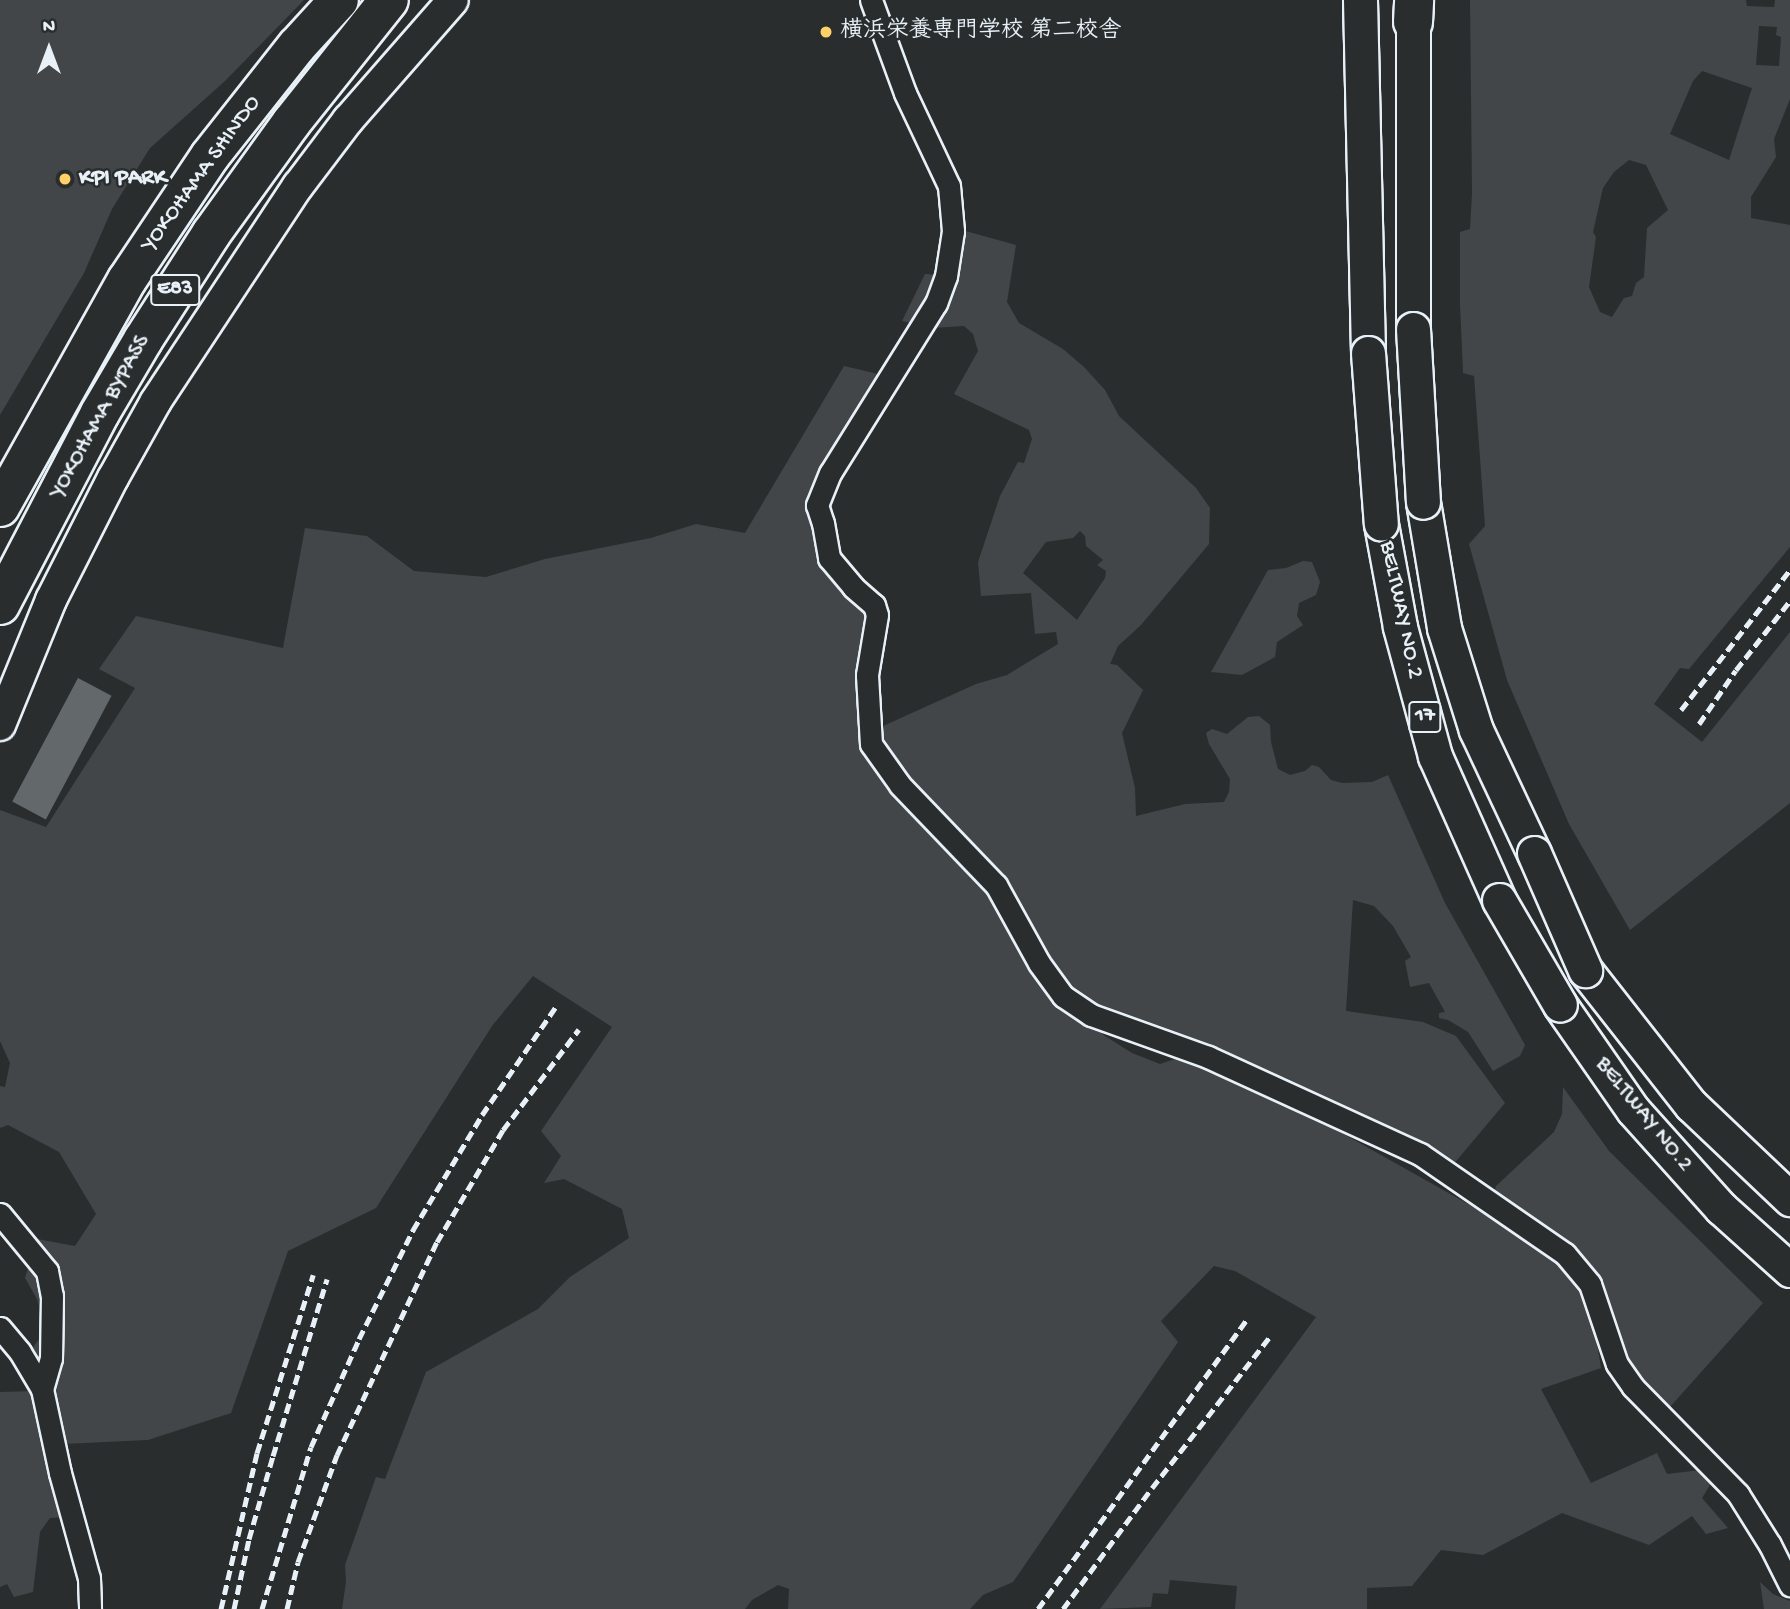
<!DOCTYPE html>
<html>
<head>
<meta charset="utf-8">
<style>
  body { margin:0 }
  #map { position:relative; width:1790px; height:1609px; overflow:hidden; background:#2a2d2e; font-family:"Gochi Hand","Klee One",sans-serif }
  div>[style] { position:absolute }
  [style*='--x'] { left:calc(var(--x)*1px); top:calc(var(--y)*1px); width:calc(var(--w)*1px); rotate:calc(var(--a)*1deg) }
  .green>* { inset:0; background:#424648 }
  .water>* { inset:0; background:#63686b; transform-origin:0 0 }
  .roads { filter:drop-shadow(2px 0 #e8f1f8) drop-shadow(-2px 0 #e8f1f8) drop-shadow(0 2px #e8f1f8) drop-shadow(0 -2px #e8f1f8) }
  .street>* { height:21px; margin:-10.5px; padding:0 10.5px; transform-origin:10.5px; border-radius:10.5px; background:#2a2d2e }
  .secondary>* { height:30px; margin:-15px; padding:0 15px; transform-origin:15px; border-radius:15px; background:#2a2d2e }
  .primary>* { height:33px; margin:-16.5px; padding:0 16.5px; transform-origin:16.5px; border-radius:16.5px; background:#2a2d2e }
  .highway>* { height:38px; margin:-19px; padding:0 19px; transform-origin:19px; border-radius:19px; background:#2a2d2e }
  .rail>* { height:5px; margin-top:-2.5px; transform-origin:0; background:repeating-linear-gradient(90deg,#e8f1f8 0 10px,transparent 0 15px) }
  .bridges { filter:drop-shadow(2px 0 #e8f1f8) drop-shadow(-2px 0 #e8f1f8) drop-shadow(0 2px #e8f1f8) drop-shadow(0 -2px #e8f1f8) }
  .primary-bridge>* { height:33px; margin:-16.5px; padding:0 16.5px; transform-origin:16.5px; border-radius:16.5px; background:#2a2d2e }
  .dots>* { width:19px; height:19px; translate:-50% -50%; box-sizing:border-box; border:4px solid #2a2d2e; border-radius:50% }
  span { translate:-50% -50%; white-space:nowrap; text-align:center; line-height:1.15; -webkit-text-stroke:5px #2a2d2e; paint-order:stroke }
  .shield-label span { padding:2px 5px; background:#2a2d2e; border:2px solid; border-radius:5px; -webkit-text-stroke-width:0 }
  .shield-label { font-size:21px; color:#e8f1f8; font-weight:700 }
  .poi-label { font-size:23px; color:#e8f1f8; font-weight:700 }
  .left { translate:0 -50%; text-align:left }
  .street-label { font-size:23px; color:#e8f1f8 }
  .north { position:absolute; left:14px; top:14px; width:70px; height:70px; -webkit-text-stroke:5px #2a2d2e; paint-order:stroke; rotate:0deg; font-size:19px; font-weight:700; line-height:28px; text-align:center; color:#e8f1f8 }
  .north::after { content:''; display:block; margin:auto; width:24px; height:32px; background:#e8f1f8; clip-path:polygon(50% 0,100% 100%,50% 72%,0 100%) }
</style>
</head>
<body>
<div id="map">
  <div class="green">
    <div style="clip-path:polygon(0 0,304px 0,225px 81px,150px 148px,112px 209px,84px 273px,0 415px)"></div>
    <div style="clip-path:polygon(evenodd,1470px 0,1746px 0,1747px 6px,1774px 7px,1775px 0,1790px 0,1790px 99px,1774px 139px,1776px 157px,1751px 197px,1751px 218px,1790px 225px,1790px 547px,1689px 669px,1680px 668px,1654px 704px,1702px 742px,1790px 632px,1790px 803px,1630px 930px,1569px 824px,1507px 680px,1469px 544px,1485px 526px,1474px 376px,1463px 373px,1460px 304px,1460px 232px,1470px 229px,1472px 193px,1470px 0,1759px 26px,1777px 27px,1776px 35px,1781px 37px,1779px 66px,1756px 65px,1759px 26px,1470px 0,1702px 71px,1752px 88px,1729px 160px,1670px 134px,1693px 81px,1702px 71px,1470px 0,1629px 160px,1646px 165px,1668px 210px,1647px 228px,1644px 277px,1636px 283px,1632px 296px,1624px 298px,1612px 317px,1600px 312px,1589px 287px,1596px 237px,1593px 232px,1603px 188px,1614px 172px,1629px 160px)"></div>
    <div style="clip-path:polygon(evenodd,962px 230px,1016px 245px,1007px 302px,1019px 323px,1063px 349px,1084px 367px,1105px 390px,1119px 416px,1196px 488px,1210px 508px,1209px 544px,1141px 625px,1118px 646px,1110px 664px,1117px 665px,1143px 690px,1122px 733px,1135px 788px,1136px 816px,1185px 804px,1224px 802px,1229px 792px,1230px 779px,1209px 744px,1206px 733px,1212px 729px,1227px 734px,1248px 717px,1259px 716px,1270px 725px,1271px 742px,1278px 769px,1290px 775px,1305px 771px,1312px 765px,1319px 767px,1331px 780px,1342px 783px,1372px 782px,1388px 775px,1445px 903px,1525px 1045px,1520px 1056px,1493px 1071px,1468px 1032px,1448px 1020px,1439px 1018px,1439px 1013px,1445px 1012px,1429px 983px,1410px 987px,1405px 961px,1411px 957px,1393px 926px,1374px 906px,1353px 900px,1346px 1011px,1423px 1022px,1456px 1036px,1505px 1103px,1452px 1166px,1076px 1000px,904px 783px,872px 731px,976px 684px,1007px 675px,1058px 644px,1056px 632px,1035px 634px,1031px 593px,981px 596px,978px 562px,1000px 496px,1018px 462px,1024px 463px,1032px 439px,1029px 430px,954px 394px,978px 351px,973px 334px,964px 326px,932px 328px,902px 321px,925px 274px,958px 276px,962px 230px,1080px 531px,1085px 536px,1086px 546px,1103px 560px,1097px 565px,1106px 571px,1105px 578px,1077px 620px,1023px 573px,1046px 542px,1073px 538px,1080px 531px)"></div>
    <div style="clip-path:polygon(844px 366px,874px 373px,898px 384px,834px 483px,832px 510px,835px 555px,881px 628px,866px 748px,985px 881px,1061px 1000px,1105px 1036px,1132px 1053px,1160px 1064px,1184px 1056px,1340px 1132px,1518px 1232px,1573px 1271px,1593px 1319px,1601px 1368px,1541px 1389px,1591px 1483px,1657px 1453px,1667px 1474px,1701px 1470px,1713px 1480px,1702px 1498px,1728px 1528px,1706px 1534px,1692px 1516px,1649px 1545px,1562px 1513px,1483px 1555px,1441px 1550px,1412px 1586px,1367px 1588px,1367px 1609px,1235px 1609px,1237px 1586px,1170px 1580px,1168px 1594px,1153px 1593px,1151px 1607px,1100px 1609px,1316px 1317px,1235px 1271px,1214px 1266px,1161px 1321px,1178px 1342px,1013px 1582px,983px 1595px,970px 1609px,788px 1609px,789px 1589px,778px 1585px,752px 1600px,745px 1609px,342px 1609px,346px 1582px,345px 1565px,376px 1477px,385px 1479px,426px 1372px,538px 1309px,570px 1277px,629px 1238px,622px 1209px,564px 1179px,544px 1183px,561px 1156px,541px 1131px,612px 1027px,533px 976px,492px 1026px,376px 1208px,288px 1251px,231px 1413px,148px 1440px,63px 1444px,32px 1349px,46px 1329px,37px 1299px,25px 1278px,37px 1239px,75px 1246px,96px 1214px,59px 1152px,8px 1125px,0 1128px,0 1086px,5px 1087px,10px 1063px,0 1041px,0 810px,46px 827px,135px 688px,99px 669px,136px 616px,283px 648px,305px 528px,367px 536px,414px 571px,486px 577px,545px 559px,651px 538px,696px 524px,745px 533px)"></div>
    <div style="clip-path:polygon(1303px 561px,1312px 562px,1320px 582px,1316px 595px,1299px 603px,1297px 616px,1303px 625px,1277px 642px,1275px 657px,1242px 675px,1211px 672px,1268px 570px,1286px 568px)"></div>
    <div style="clip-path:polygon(1563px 1087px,1609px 1151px,1763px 1303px,1669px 1408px,1634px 1372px,1623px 1355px,1607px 1306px,1494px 1194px,1496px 1186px,1554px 1132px,1562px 1114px)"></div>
    <div style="clip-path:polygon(34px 1391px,67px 1517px,50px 1518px,40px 1532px,33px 1592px,14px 1597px,7px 1584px,0 1587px,0 1392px)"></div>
    <div style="clip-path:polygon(1760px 1582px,1773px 1594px,1790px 1601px,1790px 1609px,1764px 1609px)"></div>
  </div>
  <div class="water">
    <div style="left:78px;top:678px;width:38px;height:140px;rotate:28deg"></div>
  </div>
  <div class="roads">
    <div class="street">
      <div style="--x:871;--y:0;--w:99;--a:69.9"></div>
      <div style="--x:905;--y:93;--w:103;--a:64.7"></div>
      <div style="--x:949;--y:186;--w:45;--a:84.9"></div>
      <div style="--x:953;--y:231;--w:46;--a:98.8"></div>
      <div style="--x:946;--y:276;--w:29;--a:110"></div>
      <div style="--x:936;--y:303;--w:200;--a:121.9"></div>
      <div style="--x:830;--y:473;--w:35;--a:112"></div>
      <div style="--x:817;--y:505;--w:19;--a:72"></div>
      <div style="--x:823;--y:523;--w:36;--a:80"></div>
      <div style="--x:829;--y:558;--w:38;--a:50"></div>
      <div style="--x:853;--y:587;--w:28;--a:41"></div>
      <div style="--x:874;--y:605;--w:10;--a:73"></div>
      <div style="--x:877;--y:615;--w:61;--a:99.5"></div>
      <div style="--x:867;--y:675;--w:69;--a:86.7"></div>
      <div style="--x:871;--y:744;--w:50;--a:54.7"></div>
      <div style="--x:900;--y:785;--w:139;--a:46.2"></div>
      <div style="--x:996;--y:885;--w:89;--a:61.1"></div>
      <div style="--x:1039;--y:963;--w:41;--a:54"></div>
      <div style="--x:1063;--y:996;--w:34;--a:34"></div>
      <div style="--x:1091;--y:1015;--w:124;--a:19.7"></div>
      <div style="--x:1208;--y:1057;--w:233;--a:24.6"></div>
      <div style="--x:1420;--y:1154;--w:176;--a:34.6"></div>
      <div style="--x:1565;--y:1254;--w:39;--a:50"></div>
      <div style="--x:1590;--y:1284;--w:84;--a:71.4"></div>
      <div style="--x:1617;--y:1364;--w:28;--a:55"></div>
      <div style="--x:1633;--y:1387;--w:150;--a:45.5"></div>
      <div style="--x:1738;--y:1494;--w:60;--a:57.9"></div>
      <div style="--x:1770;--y:1545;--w:45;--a:63.4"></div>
      <div style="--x:0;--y:1214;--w:74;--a:50.5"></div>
      <div style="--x:47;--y:1271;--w:25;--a:79"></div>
      <div style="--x:52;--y:1296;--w:62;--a:90.9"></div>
      <div style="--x:51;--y:1358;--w:32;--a:106"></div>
      <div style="--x:0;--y:1328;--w:31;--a:50"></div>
      <div style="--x:20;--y:1352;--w:43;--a:59.3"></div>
      <div style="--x:42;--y:1389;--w:86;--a:77.9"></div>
      <div style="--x:60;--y:1473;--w:109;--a:74.6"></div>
      <div style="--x:89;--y:1578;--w:31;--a:88"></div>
    </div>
    <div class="secondary">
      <div style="--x:0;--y:725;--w:135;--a:-67.8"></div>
      <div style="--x:51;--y:600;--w:137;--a:-63.1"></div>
      <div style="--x:113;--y:478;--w:88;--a:-60.8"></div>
      <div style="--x:156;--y:401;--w:258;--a:-56.6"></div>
      <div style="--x:298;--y:186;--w:83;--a:-52.9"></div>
      <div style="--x:348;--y:120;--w:159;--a:-48.8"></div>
    </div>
    <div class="primary">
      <div style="--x:1360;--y:0;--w:353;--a:88.7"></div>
      <div style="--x:1413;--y:0;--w:329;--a:90"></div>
      <div style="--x:1423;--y:502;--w:128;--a:80.5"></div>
      <div style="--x:1444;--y:628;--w:107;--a:72.6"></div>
      <div style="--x:1476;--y:730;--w:136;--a:64.8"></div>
      <div style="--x:1381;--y:524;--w:105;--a:79.5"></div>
      <div style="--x:1400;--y:627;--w:134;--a:74.8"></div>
      <div style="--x:1435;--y:756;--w:158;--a:66"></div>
      <div style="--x:1585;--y:970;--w:172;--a:51.9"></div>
      <div style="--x:1691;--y:1105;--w:137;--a:43.5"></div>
      <div style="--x:1560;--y:1005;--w:128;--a:55.2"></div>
      <div style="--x:1633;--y:1110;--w:132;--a:48.1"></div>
      <div style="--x:1721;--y:1208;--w:93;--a:41.9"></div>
    </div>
    <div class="highway">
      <div style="--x:1413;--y:22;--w:22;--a:-87"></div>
      <div style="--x:0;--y:507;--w:260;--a:-60.8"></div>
      <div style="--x:127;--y:280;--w:149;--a:-56.2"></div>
      <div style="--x:210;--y:156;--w:140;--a:-51.7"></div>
      <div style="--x:297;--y:46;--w:62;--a:-47.6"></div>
      <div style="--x:0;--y:605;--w:216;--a:-62.5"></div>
      <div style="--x:100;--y:413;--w:85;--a:-59.5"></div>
      <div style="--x:143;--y:340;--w:126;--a:-57.3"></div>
      <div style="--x:211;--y:234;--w:137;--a:-54.2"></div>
      <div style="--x:291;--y:123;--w:157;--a:-51.5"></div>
    </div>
  </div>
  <div class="rail">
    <div style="--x:1681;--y:710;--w:177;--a:-52.1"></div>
    <div style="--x:1699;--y:724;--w:65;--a:-55.6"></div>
    <div style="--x:1736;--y:670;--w:88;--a:-52"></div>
    <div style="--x:221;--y:1609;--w:160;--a:-77"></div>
    <div style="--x:257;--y:1453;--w:187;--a:-72.5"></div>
    <div style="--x:234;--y:1609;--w:72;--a:-77.9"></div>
    <div style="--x:249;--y:1539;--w:86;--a:-73.9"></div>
    <div style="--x:273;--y:1456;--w:185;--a:-73"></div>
    <div style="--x:262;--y:1609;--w:169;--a:-73.2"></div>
    <div style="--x:311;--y:1447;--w:118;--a:-66"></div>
    <div style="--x:359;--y:1339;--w:122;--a:-63.6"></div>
    <div style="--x:413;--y:1230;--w:134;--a:-59"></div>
    <div style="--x:482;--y:1115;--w:130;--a:-55.7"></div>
    <div style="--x:287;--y:1609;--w:48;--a:-76.8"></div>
    <div style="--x:298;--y:1562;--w:114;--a:-70"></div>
    <div style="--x:337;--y:1455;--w:235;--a:-64.9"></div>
    <div style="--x:437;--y:1242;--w:130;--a:-59.5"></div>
    <div style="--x:503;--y:1130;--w:126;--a:-53"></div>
    <div style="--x:1038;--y:1609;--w:357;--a:-54.2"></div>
    <div style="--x:1063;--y:1609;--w:150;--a:-53.7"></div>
    <div style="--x:1152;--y:1488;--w:194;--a:-52.1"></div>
  </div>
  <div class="bridges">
    <div class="primary-bridge">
      <div style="--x:1413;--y:329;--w:173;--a:86.7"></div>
      <div style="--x:1368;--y:353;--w:171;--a:85.7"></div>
      <div style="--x:1534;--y:853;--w:128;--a:66.4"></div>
      <div style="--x:1499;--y:900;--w:121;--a:59.8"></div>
    </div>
  </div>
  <div class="dots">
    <div style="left:826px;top:32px;background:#ffd166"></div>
    <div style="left:65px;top:179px;background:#ffd166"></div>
  </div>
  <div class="shield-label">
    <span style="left:175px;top:290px">E83</span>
    <span style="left:1425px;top:717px">17</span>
  </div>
  <div class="poi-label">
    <span class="left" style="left:840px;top:32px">横浜栄養専門学校 第二校舎</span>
    <span class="left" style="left:79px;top:179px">KPI PARK</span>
  </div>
  <div class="street-label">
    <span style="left:202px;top:174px;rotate:-54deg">YOKOHAMA SHINDO</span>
    <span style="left:101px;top:417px;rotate:-61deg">YOKOHAMA BYPASS</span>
    <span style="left:1400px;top:610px;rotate:78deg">BELTWAY NO.2</span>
    <span style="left:1643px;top:1115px;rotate:51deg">BELTWAY NO.2</span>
  </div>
  <div class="north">N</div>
</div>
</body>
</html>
